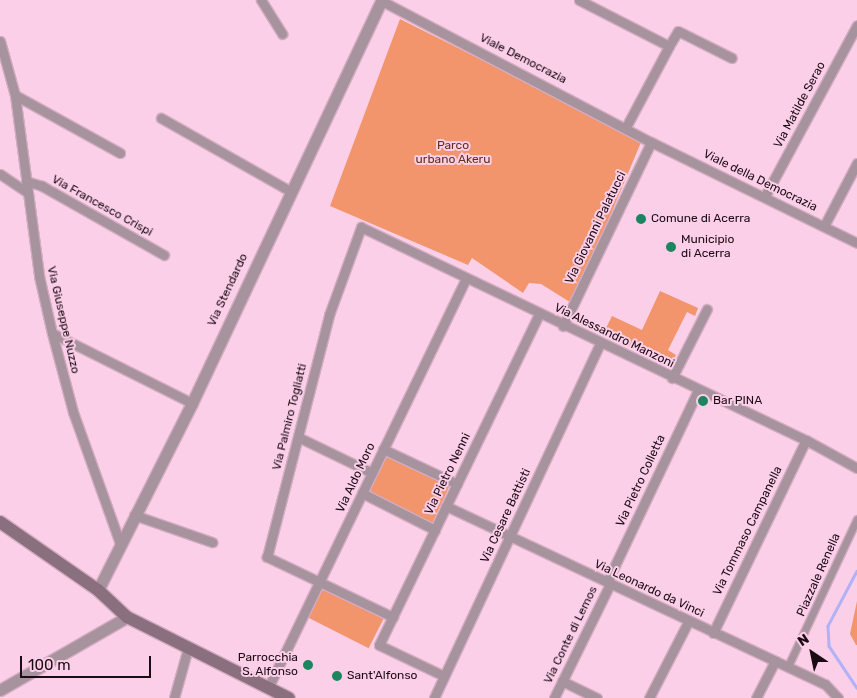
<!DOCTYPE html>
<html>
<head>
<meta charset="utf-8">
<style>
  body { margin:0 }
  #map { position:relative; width:857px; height:698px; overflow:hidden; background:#fccfe8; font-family:Rubik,sans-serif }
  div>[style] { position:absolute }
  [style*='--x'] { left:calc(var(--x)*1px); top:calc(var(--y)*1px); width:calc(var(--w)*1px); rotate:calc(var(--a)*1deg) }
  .green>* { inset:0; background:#f3956c; transform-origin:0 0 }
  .stream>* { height:2.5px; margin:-1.25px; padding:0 1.25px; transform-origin:1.25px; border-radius:1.25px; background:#b1b1f5 }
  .roads { filter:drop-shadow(1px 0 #d3acc2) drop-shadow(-1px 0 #d3acc2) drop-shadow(0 1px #d3acc2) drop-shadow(0 -1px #d3acc2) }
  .pedestrian>* { height:7px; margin:-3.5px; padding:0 3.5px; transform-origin:3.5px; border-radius:3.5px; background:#a6939d }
  .minor>* { height:9px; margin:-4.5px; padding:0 4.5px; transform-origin:4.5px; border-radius:4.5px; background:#a6939d }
  .tertiary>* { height:11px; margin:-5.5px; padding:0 5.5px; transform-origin:5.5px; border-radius:5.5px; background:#a6939d }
  .secondary>* { height:12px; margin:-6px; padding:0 6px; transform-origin:6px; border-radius:6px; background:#8a6f7e }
  .dots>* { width:14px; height:14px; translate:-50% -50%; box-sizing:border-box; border:2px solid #fccfe8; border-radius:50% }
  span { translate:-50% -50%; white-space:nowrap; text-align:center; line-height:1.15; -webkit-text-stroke:4px #fccfe8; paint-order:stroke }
  .street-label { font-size:12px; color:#1a0b14 }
  .park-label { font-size:12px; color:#5e2f1a }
  .poi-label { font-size:12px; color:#1a0b14 }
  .left { translate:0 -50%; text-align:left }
  .right { translate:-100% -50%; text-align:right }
  .north { position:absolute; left:787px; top:628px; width:50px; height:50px; -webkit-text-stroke:4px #fccfe8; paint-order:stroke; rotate:326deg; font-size:14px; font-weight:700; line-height:20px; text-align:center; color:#1a0b14 }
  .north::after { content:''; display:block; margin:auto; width:18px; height:22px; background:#1a0b14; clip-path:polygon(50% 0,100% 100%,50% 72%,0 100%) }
  .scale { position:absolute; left:20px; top:656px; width:131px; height:22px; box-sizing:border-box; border:2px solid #1a0b14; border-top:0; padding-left:6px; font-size:15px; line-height:18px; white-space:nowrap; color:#1a0b14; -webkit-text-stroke:4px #fccfe8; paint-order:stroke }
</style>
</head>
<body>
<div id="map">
  <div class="green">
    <div style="clip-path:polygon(400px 19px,642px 140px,573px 304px,541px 284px,529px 283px,523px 293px,472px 258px,468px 265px,330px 206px)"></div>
    <div style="clip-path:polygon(660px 291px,698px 308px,695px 316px,687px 312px,668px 350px,676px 355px,670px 366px,603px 334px,612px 316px,642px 330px)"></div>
    <div style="left:384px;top:454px;width:73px;height:42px;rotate:25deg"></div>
    <div style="left:323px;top:588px;width:68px;height:33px;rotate:27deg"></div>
    <div style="clip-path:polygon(857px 601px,857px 645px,856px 645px,850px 634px)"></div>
  </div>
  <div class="stream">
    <div style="--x:857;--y:571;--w:62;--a:117.8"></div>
    <div style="--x:828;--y:626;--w:20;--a:87"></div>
    <div style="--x:829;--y:646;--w:50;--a:56.3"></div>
  </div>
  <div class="roads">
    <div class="pedestrian">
      <div style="--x:788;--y:666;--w:162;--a:-64.9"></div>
    </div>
    <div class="minor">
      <div style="--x:261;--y:0;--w:40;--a:58"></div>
      <div style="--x:380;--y:0;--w:306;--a:27.7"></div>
      <div style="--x:651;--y:142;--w:229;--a:26.1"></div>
      <div style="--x:579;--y:0;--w:101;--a:27.1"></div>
      <div style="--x:669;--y:46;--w:17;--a:-59"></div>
      <div style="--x:678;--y:31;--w:60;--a:26.6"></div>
      <div style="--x:0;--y:41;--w:56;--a:74.5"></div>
      <div style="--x:15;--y:95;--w:183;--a:82.4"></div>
      <div style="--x:39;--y:276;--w:58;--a:77.2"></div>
      <div style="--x:52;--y:333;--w:82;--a:75.1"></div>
      <div style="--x:73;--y:412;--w:139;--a:70.3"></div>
      <div style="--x:15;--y:95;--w:120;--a:28.9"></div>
      <div style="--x:161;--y:118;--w:148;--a:29.5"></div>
      <div style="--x:626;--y:127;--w:92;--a:-62"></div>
      <div style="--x:0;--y:174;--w:32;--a:34"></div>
      <div style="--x:26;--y:181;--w:17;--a:17"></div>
      <div style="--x:42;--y:186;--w:140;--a:29.5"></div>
      <div style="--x:765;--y:196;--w:194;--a:-61.7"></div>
      <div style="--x:824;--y:226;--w:71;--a:-62.4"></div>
      <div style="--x:563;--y:326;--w:204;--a:-64.4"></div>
      <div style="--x:52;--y:333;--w:157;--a:26.6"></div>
      <div style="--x:672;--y:378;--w:77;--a:-63.1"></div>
      <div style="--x:298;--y:437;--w:82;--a:25.9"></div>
      <div style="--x:383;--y:449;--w:82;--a:25.3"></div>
      <div style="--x:362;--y:493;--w:82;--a:26.9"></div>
      <div style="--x:446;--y:506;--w:419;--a:25.2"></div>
      <div style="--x:825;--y:684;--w:19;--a:47"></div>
      <div style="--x:134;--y:515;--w:83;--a:19.1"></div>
      <div style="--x:607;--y:582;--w:212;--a:-64.6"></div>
      <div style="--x:393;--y:617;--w:140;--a:-154.5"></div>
      <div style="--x:267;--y:557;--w:250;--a:-75.6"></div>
      <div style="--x:329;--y:315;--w:94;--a:-70"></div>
      <div style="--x:361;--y:227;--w:493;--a:25.6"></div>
      <div style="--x:806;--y:440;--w:58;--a:28.8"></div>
      <div style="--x:713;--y:633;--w:214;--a:-64.3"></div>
      <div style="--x:444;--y:676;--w:72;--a:-154.5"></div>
      <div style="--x:379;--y:645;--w:368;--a:-64.2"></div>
      <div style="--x:562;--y:681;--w:39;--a:26"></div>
      <div style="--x:268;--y:688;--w:454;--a:-64.2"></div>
      <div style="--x:174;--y:698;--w:52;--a:-74.4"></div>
      <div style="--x:434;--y:698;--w:391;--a:-64.9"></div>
      <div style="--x:554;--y:698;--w:127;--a:-63.8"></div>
      <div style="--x:649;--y:698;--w:85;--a:-62.8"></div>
      <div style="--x:756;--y:698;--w:42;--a:-62.8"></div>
    </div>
    <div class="tertiary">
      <div style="--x:98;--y:590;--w:209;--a:-63.3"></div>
      <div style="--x:192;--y:403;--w:446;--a:-64.8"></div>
      <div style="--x:0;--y:690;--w:146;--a:-29.9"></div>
    </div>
    <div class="secondary">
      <div style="--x:0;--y:522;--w:119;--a:34.8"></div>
      <div style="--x:98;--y:590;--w:40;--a:43"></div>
      <div style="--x:127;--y:617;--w:181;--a:26.6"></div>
    </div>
  </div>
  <div class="dots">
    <div style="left:641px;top:219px;background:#1c845f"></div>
    <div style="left:671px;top:247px;background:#1c845f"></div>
    <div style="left:703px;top:401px;background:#1c845f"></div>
    <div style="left:308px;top:665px;background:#1c845f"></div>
    <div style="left:337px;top:676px;background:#1c845f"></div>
  </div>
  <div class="street-label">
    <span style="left:523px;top:59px;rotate:27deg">Viale Democrazia</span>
    <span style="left:800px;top:105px;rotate:-62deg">Via Matilde Serao</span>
    <span style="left:760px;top:181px;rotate:26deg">Viale della Democrazia</span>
    <span style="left:102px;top:206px;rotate:29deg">Via Francesco Crispi</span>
    <span style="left:596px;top:228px;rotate:-64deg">Via Giovanni Palatucci</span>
    <span style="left:228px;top:290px;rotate:-65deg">Via Stendardo</span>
    <span style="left:63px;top:320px;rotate:77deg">Via Giuseppe Nuzzo</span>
    <span style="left:614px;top:336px;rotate:26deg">Via Alessandro Manzoni</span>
    <span style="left:290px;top:417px;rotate:-76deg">Via Palmiro Togliatti</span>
    <span style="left:448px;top:474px;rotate:-64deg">Via Pietro Nenni</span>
    <span style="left:356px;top:478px;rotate:-65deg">Via Aldo Moro</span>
    <span style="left:641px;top:481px;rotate:-65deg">Via Pietro Colletta</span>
    <span style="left:506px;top:516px;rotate:-65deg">Via Cesare Battisti</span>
    <span style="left:748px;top:531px;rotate:-64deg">Via Tommaso Campanella</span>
    <span style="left:819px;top:575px;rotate:-66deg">Piazzale Renella</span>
    <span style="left:649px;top:589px;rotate:25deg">Via Leonardo da Vinci</span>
    <span style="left:571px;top:635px;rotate:-64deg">Via Conte di Lemos</span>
  </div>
  <div class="park-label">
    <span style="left:453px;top:153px">Parco<br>urbano Akeru</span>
  </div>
  <div class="poi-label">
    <span class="left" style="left:651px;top:219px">Comune di Acerra</span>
    <span class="left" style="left:681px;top:247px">Municipio<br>di Acerra</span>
    <span class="left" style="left:713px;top:401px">Bar PINA</span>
    <span class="right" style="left:298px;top:665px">Parrocchia<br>S. Alfonso</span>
    <span class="left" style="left:347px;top:676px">Sant'Alfonso</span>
  </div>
  <div class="north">N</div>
  <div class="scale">100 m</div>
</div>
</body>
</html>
